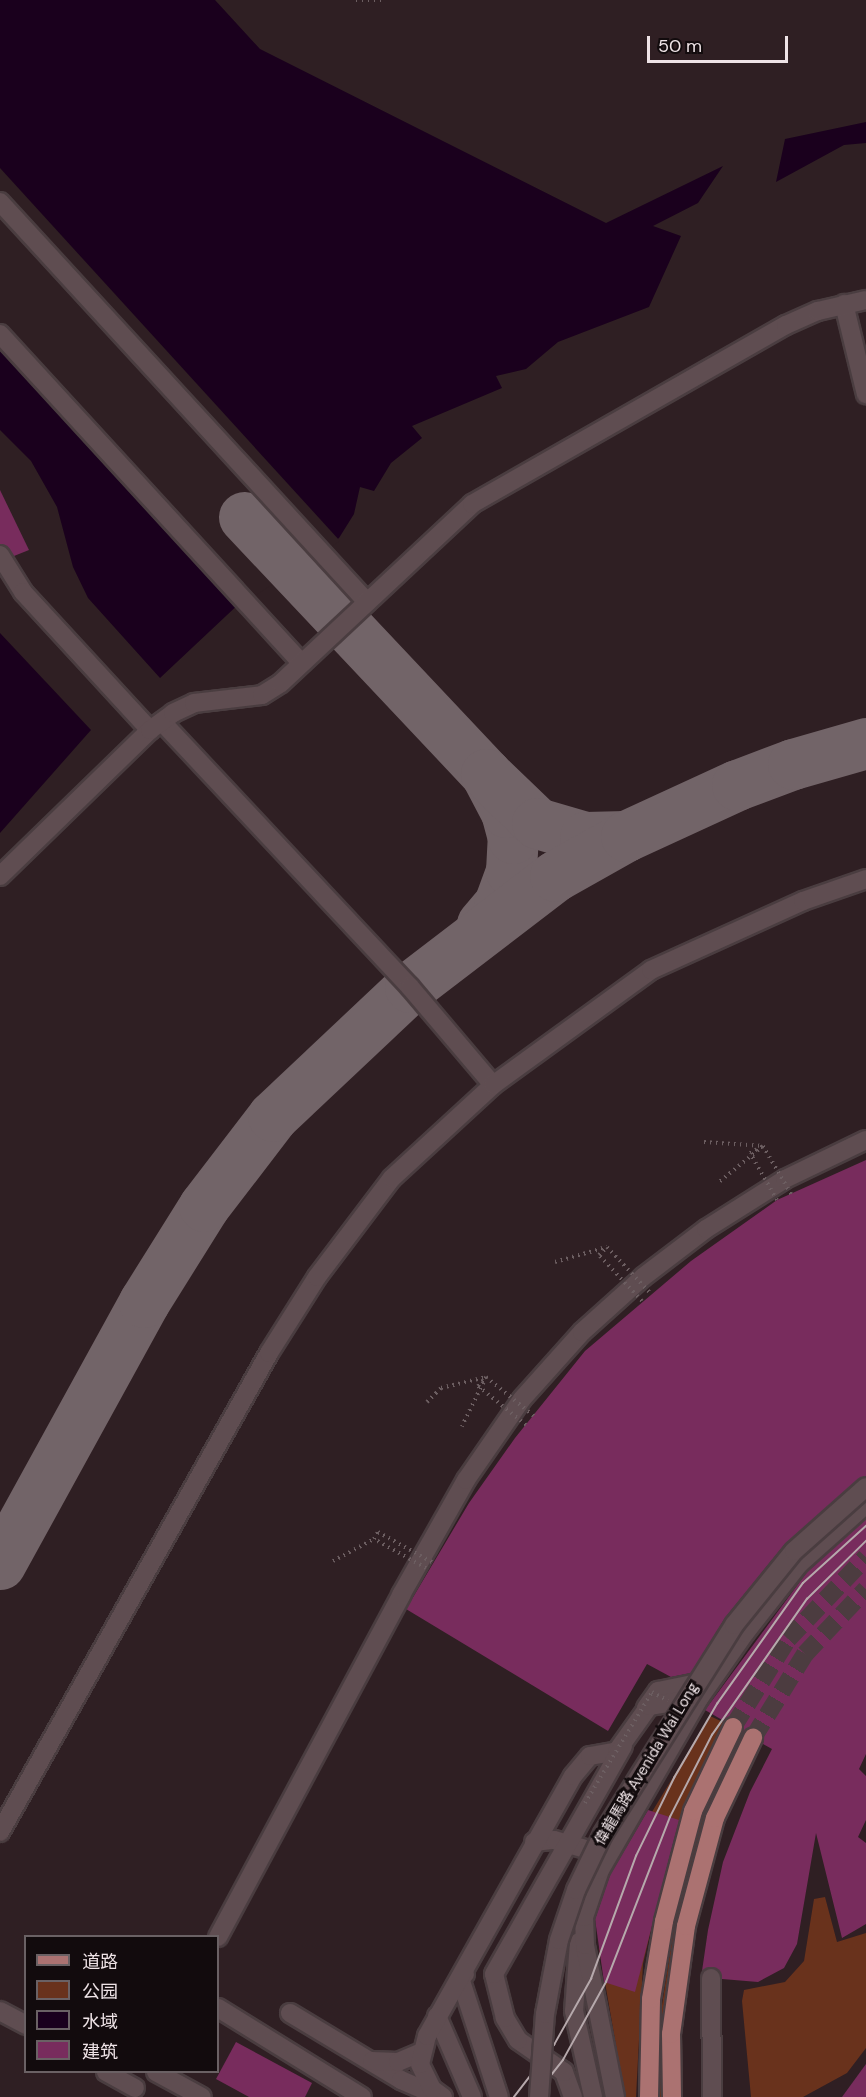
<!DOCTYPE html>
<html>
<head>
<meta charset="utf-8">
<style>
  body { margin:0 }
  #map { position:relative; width:866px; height:2097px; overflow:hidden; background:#2f1f23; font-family:"DM Sans","Noto Sans SC",sans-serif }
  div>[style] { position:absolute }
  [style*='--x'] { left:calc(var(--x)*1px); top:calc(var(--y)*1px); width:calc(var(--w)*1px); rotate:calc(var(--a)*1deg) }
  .green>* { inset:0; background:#69321c }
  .water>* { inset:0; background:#1a001d }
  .pier>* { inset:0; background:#2f1f23 }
  .taxiway>* { height:51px; margin:-25.5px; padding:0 25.5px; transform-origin:25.5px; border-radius:25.5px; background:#726468 }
  .building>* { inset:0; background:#782c5d }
  .major-tunnel>* { height:18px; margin-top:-9px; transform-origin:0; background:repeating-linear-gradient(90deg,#4c3c40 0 18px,transparent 0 27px) }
  .path>* { height:4px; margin-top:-2px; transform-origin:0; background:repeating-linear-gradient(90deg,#6c5e61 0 1.5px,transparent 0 6px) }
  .roads { filter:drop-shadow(2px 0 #4a3d40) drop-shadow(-2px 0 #4a3d40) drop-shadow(0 2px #4a3d40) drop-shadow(0 -2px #4a3d40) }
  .minor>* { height:18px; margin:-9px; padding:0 9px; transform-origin:9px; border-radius:9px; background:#5f4d51 }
  .major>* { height:18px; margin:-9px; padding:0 9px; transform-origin:9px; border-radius:9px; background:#ab7271 }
  .tram>* { height:1.5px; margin:-0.75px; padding:0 0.75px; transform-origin:0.75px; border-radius:0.75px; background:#b6a9ac }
  .path-bridge>* { height:4px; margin-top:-2px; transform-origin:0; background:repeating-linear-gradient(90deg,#6c5e61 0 1.5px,transparent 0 6px) }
  .bridges { filter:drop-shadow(2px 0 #4a3d40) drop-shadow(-2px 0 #4a3d40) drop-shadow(0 2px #4a3d40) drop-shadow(0 -2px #4a3d40) }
  .minor-bridge>* { height:18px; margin:-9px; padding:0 9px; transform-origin:9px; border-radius:9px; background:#5f4d51 }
  span { translate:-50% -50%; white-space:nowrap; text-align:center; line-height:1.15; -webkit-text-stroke:6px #120b0d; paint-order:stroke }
  .street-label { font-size:15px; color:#eee3e6 }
  .legend { position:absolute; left:24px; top:1935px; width:195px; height:138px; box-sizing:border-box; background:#120b0d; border:2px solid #6a6164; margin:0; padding:8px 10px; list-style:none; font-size:18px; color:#eee3e6 }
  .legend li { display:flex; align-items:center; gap:12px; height:30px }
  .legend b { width:30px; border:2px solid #6a6164 }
  .scale { position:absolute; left:647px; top:36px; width:141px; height:27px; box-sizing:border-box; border:3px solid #eee3e6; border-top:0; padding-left:8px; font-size:18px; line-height:21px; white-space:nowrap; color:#eee3e6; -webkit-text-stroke:4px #120b0d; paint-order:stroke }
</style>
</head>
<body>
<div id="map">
  <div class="green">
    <div style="clip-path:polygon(710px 1716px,725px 1723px,687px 1800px,668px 1856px,643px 1964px,636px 2097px,625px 2097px,599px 1948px,632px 1845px)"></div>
    <div style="clip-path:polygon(739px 1731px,742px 1734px,708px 1805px,682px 1908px,665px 2018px,664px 2097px,659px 2097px,660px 2018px,677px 1907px,704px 1803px)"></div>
    <div style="clip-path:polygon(825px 1897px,837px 1942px,866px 1933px,866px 2048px,847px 2073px,803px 2097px,751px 2097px,742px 2001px,744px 1990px,785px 1982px,804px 1961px,814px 1899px)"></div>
  </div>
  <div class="water">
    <div style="clip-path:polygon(0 0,215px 0,260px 49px,606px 223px,723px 166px,698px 203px,653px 226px,681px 236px,649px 307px,558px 342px,526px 369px,496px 376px,502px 388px,412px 426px,422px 438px,391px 463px,374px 491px,360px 487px,354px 514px,339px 538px,243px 600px,160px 678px,88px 598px,73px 567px,57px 507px,31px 461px,0 430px)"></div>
    <div style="clip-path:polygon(866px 122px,866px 143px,844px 145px,776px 182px,785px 139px)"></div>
    <div style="clip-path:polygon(0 633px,91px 730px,0 833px)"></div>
  </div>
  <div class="pier">
    <div style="clip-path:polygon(0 168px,340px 541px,245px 602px,0 341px)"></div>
  </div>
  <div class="taxiway">
    <div style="--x:244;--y:517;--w:353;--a:46.7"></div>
    <div style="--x:482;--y:924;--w:26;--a:-50"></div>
    <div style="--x:499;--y:904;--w:35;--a:-70"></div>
    <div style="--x:511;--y:871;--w:33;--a:-87"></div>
    <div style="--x:513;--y:838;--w:27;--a:-105"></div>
    <div style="--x:506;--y:812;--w:43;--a:-117.8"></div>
    <div style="--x:486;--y:774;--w:71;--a:43.9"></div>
    <div style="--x:537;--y:823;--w:50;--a:16.3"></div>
    <div style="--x:585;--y:837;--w:41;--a:-1.4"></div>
    <div style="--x:0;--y:1564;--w:299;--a:-61.2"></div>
    <div style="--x:144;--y:1302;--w:113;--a:-58"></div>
    <div style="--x:204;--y:1206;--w:113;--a:-52.5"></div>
    <div style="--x:273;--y:1116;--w:188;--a:-43.3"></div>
    <div style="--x:410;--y:987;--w:183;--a:-37.4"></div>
    <div style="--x:555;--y:876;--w:81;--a:-29.4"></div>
    <div style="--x:626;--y:836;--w:122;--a:-24.7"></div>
    <div style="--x:737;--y:785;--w:60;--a:-20.6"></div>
    <div style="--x:793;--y:764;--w:76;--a:-16"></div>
  </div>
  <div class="building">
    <div style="clip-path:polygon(0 490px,29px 550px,14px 556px,0 544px)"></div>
    <div style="clip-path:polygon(866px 1160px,866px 1476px,785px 1544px,725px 1618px,691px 1673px,671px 1677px,647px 1664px,608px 1731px,406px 1609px,469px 1503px,515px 1438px,585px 1351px,691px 1261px,777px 1200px)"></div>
    <div style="clip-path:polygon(866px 1519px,866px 1754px,859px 1769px,866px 1776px,866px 1820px,858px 1837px,866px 1843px,866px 1924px,842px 1938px,816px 1833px,797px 1944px,784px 1968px,758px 1982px,722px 1979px,716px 1968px,702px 1971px,708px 1930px,723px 1862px,750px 1792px,772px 1749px,763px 1744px,764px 1737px,758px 1728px,752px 1727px,743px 1733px,744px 1726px,738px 1717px,724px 1721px,705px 1710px,807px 1572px)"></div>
    <div style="clip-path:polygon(648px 1810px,679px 1820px,635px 1992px,604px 1982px,595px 1919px,610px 1875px)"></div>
    <div style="clip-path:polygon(236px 2042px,312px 2083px,305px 2097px,249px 2097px,216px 2079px)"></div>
    <div style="clip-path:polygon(866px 2064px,866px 2097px,842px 2097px)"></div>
  </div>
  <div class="major-tunnel">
    <div style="--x:733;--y:1727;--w:104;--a:-58"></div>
    <div style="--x:788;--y:1639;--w:113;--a:-46.4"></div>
    <div style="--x:753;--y:1738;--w:99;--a:-58.2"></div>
    <div style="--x:805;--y:1654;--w:89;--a:-46.8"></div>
  </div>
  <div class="path">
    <div style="--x:356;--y:0;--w:30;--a:0"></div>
    <div style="--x:704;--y:1142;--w:59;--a:3.9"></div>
    <div style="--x:763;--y:1146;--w:58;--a:140.6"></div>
    <div style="--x:555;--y:1262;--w:54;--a:-16.1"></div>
    <div style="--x:427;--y:1402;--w:20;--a:-45"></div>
    <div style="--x:441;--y:1388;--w:46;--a:-13.7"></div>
    <div style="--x:486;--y:1377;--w:55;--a:116.1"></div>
    <div style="--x:333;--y:1561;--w:47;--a:-28.2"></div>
  </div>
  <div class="roads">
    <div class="minor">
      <div style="--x:0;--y:202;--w:543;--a:47.46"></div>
      <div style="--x:844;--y:304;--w:93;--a:76.3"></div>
      <div style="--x:0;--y:334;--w:446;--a:47.5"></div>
      <div style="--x:0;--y:555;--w:44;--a:58.1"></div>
      <div style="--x:23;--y:592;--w:188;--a:47.4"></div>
      <div style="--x:162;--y:722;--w:363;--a:46.9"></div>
      <div style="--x:410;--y:987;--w:128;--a:49.7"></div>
      <div style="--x:0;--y:876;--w:209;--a:-44.2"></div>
      <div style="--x:150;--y:730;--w:29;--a:-36"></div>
      <div style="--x:173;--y:713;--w:23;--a:-25"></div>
      <div style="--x:194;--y:703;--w:68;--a:-6.7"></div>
      <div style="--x:262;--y:695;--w:22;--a:-32"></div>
      <div style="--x:281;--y:683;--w:262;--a:-43.1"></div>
      <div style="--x:472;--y:504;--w:361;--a:-29.7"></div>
      <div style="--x:786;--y:325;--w:35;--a:-24"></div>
      <div style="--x:818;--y:311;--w:49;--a:-12.9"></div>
      <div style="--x:646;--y:1708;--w:21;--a:-55"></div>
      <div style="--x:658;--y:1691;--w:50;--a:-11.5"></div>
      <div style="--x:0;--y:1832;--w:549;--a:-60.68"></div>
      <div style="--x:269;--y:1353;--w:90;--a:-57.7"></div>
      <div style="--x:317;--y:1277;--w:124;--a:-52.9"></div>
      <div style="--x:392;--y:1178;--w:137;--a:-42.6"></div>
      <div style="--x:493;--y:1085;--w:195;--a:-36"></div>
      <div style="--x:651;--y:970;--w:167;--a:-24.4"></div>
      <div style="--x:803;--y:901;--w:67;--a:-19.2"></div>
      <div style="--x:534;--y:1842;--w:20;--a:-6"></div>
      <div style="--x:554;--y:1840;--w:36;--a:16"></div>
      <div style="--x:589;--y:1850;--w:19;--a:-9"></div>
      <div style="--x:218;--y:1937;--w:388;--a:-61.8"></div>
      <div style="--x:401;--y:1595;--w:132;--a:-60.5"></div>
      <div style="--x:466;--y:1480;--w:98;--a:-55.3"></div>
      <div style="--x:522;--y:1399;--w:90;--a:-48.2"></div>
      <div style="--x:582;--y:1332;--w:82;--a:-42"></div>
      <div style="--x:643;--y:1277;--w:79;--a:-37.3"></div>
      <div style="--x:706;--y:1229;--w:93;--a:-32.3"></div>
      <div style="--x:785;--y:1179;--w:90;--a:-25.7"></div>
      <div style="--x:579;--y:1942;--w:69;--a:94.1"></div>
      <div style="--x:574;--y:2011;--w:88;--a:77.5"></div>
      <div style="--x:465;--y:1974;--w:6;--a:141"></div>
      <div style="--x:460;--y:1978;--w:125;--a:71.9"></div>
      <div style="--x:711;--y:1978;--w:119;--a:89.5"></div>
      <div style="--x:218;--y:2008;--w:169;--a:31.7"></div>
      <div style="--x:0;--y:2011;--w:30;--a:28"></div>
      <div style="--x:290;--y:2013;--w:130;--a:31.1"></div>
      <div style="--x:401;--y:2080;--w:40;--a:23.4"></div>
      <div style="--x:437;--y:2016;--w:88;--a:66.6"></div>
      <div style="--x:372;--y:2061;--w:26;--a:2"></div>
      <div style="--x:398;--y:2062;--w:25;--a:-23"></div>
      <div style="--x:106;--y:2072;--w:33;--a:29"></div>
      <div style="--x:156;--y:2072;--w:52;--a:28.5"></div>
      <div style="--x:443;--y:2097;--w:14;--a:-144"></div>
      <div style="--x:432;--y:2089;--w:28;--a:-116"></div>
      <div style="--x:420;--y:2064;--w:29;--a:-76"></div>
      <div style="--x:427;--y:2036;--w:298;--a:-60.7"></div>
      <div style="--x:573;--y:1776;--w:26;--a:-50"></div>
      <div style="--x:590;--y:1756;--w:27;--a:-10"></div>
      <div style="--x:617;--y:1751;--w:55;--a:-54.6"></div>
      <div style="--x:649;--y:1706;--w:51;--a:-9.1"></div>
      <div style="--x:573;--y:2097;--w:27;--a:-110"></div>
      <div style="--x:564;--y:2072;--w:56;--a:-145.2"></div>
      <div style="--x:518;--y:2040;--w:26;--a:-121"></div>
      <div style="--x:505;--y:2018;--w:45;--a:-104"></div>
      <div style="--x:494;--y:1974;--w:262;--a:-60.5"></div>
      <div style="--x:615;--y:2097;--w:155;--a:-101.2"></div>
      <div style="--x:585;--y:1945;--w:28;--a:-92"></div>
      <div style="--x:584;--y:1917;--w:50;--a:-71.2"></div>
      <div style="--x:600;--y:1870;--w:200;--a:-60"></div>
      <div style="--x:700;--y:1697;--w:78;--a:-54.9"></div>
      <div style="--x:745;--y:1633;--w:88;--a:-52"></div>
      <div style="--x:799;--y:1564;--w:90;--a:-41.8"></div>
    </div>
    <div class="major">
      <div style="--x:649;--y:2097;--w:98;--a:-88.8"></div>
      <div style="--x:651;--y:1999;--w:79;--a:-80.5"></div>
      <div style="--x:664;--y:1921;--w:114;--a:-75.2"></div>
      <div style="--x:693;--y:1811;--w:93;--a:-64.5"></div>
      <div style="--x:672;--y:2097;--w:63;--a:-90.9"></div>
      <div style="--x:671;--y:2034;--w:109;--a:-82.1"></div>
      <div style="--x:686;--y:1926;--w:112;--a:-75"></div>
      <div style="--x:715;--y:1818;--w:89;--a:-64.6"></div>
    </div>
  </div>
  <div class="tram">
    <div style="--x:514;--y:2097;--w:66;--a:-52.4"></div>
    <div style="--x:554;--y:2045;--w:76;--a:-60.7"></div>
    <div style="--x:591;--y:1979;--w:131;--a:-69.9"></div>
    <div style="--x:636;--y:1856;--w:87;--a:-64"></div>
    <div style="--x:674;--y:1778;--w:86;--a:-59.8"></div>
    <div style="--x:717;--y:1704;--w:148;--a:-54.6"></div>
    <div style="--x:803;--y:1583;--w:85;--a:-42.1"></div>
    <div style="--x:534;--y:2097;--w:47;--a:-51.9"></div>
    <div style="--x:563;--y:2060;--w:89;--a:-61.1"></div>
    <div style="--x:606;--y:1982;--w:177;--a:-68.8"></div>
    <div style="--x:670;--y:1817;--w:92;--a:-62.9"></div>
    <div style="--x:712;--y:1735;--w:166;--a:-55.1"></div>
    <div style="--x:807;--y:1599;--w:83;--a:-44.5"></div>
  </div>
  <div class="path-bridge">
    <div style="--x:777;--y:1200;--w:54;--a:-119.9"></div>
    <div style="--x:750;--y:1153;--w:15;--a:-28"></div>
    <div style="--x:763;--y:1146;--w:56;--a:59.7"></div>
    <div style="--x:642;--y:1301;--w:63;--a:-133.1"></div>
    <div style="--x:599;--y:1255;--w:11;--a:-45"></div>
    <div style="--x:607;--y:1247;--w:64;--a:46.9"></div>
    <div style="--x:526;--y:1425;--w:62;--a:-140.9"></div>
    <div style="--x:478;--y:1386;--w:12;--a:-48"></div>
    <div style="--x:486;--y:1377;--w:62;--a:39.1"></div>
    <div style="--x:426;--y:1568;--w:60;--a:-150.9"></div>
    <div style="--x:374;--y:1539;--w:8;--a:-60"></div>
    <div style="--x:378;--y:1532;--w:62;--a:29.1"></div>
    <div style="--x:585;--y:1803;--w:130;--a:-58.9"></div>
    <div style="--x:652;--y:1692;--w:18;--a:29"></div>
  </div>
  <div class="bridges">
    <div class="minor-bridge">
      <div style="--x:539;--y:2097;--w:83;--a:-85.9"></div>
      <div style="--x:545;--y:2014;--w:75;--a:-79.3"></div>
      <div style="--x:559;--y:1940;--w:53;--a:-71.2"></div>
      <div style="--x:576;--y:1890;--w:62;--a:-64.3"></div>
      <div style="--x:603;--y:1834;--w:247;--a:-57.9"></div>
      <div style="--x:734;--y:1625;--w:95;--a:-51"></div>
      <div style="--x:794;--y:1551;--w:96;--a:-41.6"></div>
    </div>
  </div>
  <div class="street-label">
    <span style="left:647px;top:1764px;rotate:-59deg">偉龍馬路 Avenida Wai Long</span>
  </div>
  <ul class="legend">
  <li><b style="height:8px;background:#ab7271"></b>道路</li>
  <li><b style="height:16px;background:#69321c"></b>公园</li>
  <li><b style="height:16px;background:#1a001d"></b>水域</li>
  <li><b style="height:16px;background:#782c5d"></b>建筑</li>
  </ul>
  <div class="scale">50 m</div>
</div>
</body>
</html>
